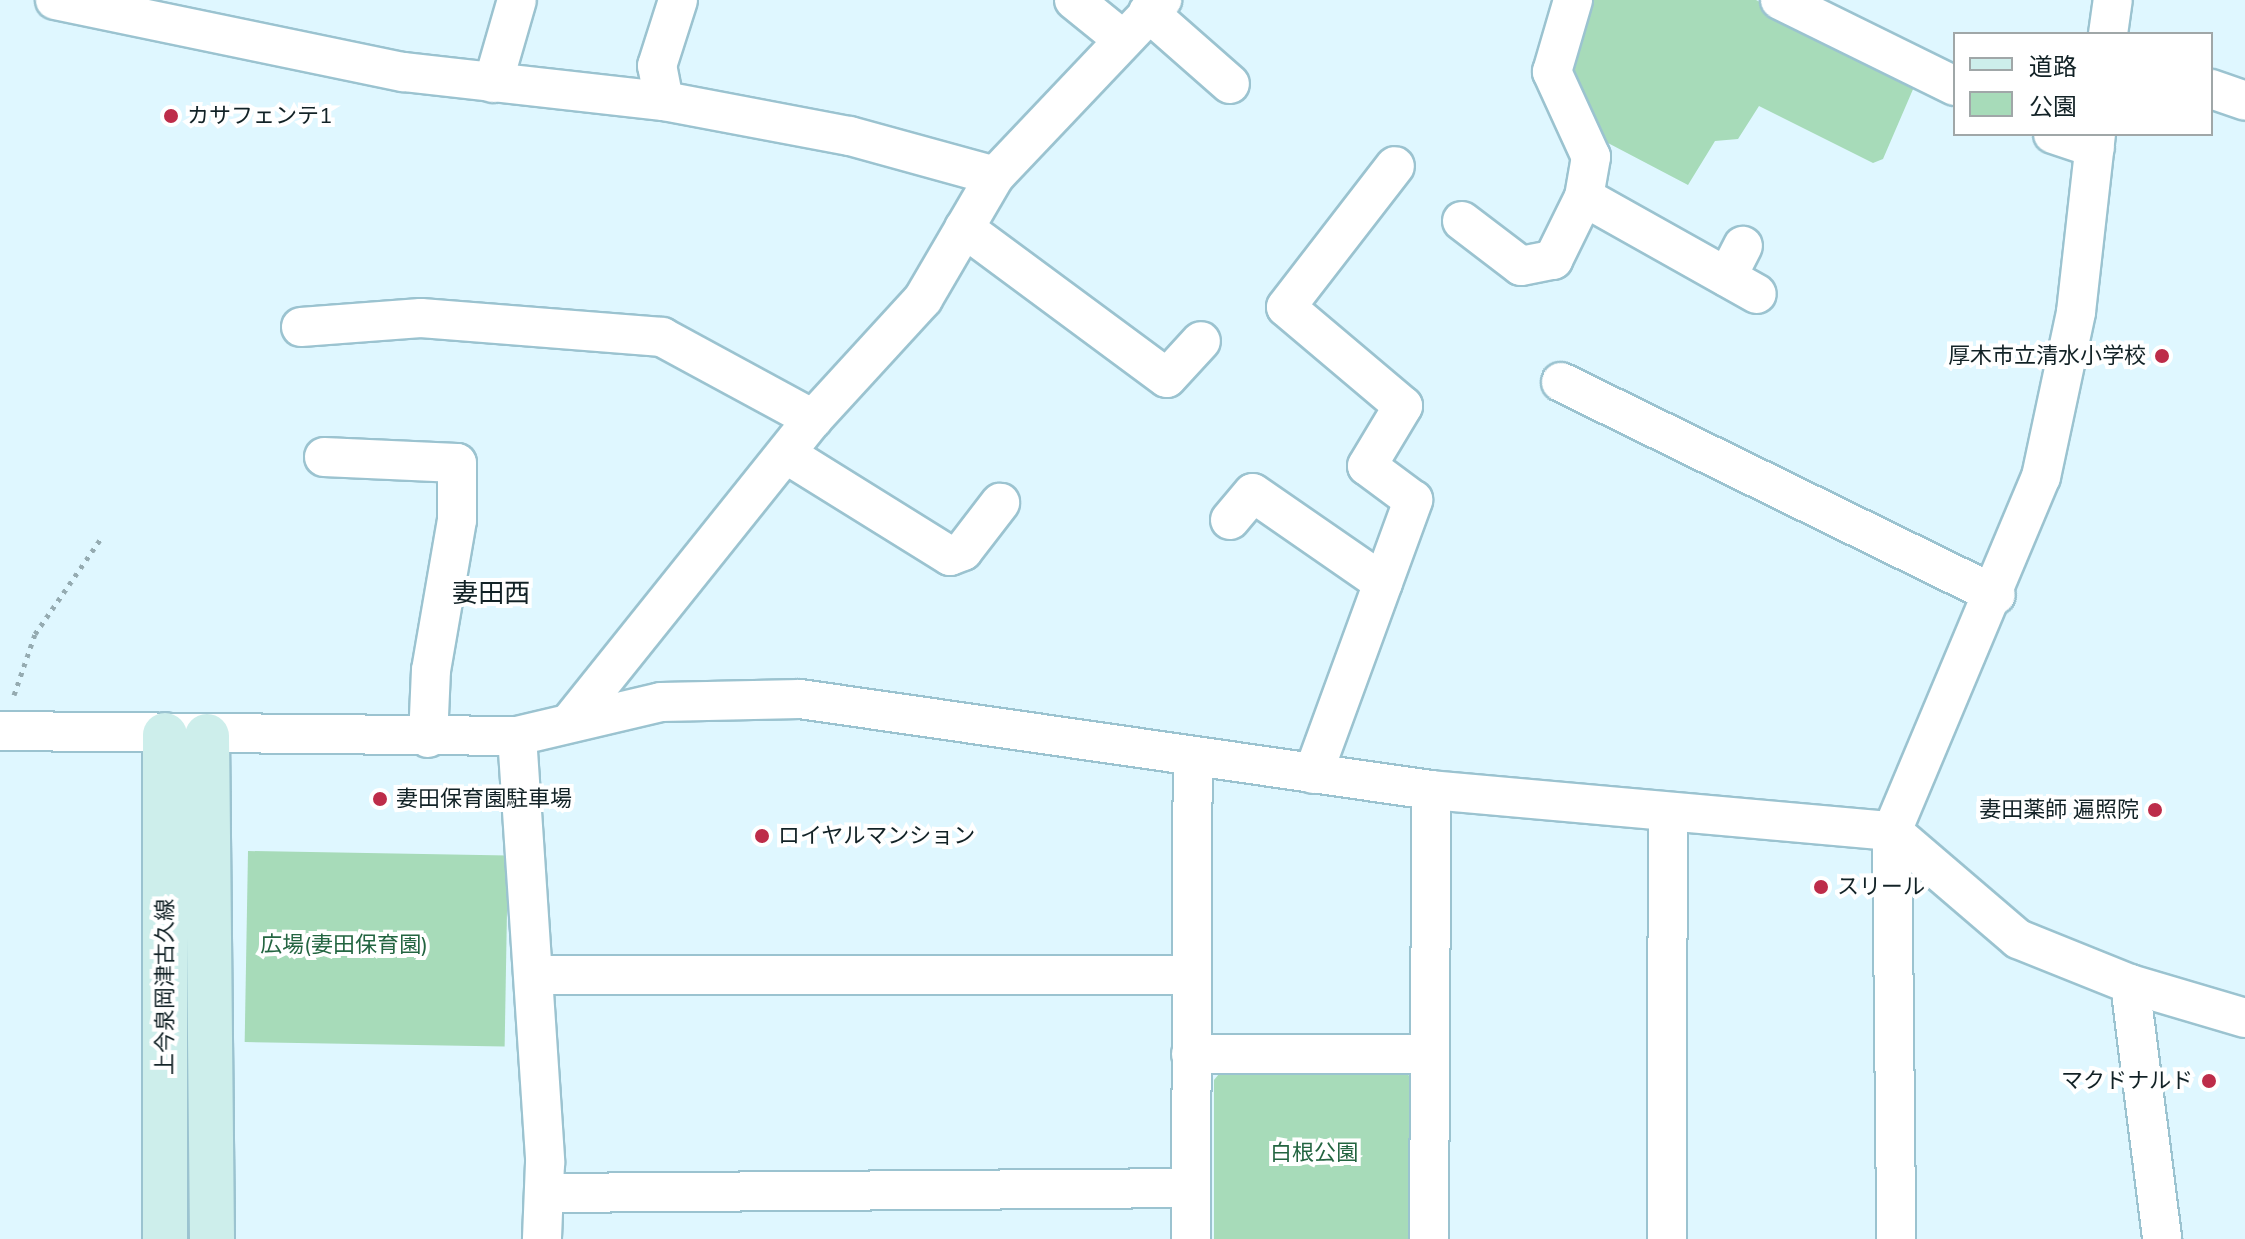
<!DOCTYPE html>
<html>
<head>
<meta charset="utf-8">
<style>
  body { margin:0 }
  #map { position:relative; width:2245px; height:1239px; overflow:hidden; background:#dff7ff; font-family:Mulish,"Noto Sans JP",sans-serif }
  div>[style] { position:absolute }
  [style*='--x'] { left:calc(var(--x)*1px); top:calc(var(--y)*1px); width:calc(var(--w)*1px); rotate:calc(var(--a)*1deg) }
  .green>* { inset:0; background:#a7dbb9; transform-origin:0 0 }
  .path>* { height:5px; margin-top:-2.5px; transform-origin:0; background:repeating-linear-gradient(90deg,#95abb1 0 4px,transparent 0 10px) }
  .roads { filter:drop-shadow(2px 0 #9bc3d0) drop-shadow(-2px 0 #9bc3d0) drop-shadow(0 2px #9bc3d0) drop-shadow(0 -2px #9bc3d0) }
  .street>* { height:38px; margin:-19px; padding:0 19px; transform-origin:19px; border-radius:19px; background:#fff }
  .secondary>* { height:44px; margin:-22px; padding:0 22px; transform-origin:22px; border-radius:22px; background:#cdeeeb }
  .dots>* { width:22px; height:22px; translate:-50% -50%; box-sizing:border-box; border:4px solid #fff; border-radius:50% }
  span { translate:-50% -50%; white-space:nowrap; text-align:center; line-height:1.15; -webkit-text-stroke:8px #fff; paint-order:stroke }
  .poi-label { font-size:22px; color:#122226 }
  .left { translate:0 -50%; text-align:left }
  .right { translate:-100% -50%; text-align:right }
  .park-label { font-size:22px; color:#236541 }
  .street-label { font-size:22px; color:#122226 }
  .quarter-label { font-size:26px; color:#122226 }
  .legend { position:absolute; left:1953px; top:32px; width:260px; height:104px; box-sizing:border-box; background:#fff; border:2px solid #a0a7a8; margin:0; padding:10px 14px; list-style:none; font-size:24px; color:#122226 }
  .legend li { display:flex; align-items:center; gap:16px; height:40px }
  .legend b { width:40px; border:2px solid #a0a7a8 }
</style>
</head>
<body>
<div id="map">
  <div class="green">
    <div style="clip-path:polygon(1581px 0,1756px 0,1917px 80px,1883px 159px,1873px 163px,1759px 106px,1738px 139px,1715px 141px,1688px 185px,1587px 132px,1560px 72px)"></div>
    <div style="left:248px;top:851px;width:260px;height:191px;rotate:1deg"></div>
    <div style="clip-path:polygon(1224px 1068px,1400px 1068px,1414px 1080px,1415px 1239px,1214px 1239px,1214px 1080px)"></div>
  </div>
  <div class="path">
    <div style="--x:14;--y:695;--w:65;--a:-71"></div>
    <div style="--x:35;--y:634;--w:118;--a:-55.4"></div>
  </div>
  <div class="roads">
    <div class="street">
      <div style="--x:55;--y:0;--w:356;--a:11.7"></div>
      <div style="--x:404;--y:72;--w:262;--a:6.4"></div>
      <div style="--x:664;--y:101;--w:189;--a:10.7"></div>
      <div style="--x:850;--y:136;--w:150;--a:15.4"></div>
      <div style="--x:1074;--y:0;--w:60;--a:39"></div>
      <div style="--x:1780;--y:0;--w:195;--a:26.2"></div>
      <div style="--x:1148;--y:12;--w:109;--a:41.3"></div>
      <div style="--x:2108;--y:34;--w:34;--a:-82"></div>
      <div style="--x:493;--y:83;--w:86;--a:-73.9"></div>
      <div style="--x:2211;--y:89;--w:36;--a:19"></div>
      <div style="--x:664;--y:101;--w:36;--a:-101"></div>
      <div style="--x:657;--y:66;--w:69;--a:-72.3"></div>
      <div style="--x:2053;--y:134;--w:44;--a:18.4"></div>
      <div style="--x:1584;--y:197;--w:198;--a:29.3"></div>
      <div style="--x:1462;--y:221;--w:74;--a:37.3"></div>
      <div style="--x:1521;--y:266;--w:33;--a:-11"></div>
      <div style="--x:1553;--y:260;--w:70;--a:-63.8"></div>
      <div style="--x:1584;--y:197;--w:41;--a:-80.1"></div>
      <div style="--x:1591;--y:157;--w:94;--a:-114.6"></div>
      <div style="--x:1552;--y:72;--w:75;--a:-73.7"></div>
      <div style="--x:964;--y:228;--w:252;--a:36.5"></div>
      <div style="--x:1167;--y:378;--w:50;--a:-47.4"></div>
      <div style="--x:1727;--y:277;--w:35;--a:-63"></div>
      <div style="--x:301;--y:327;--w:120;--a:-4.3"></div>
      <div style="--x:421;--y:318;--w:242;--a:4.5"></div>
      <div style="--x:662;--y:337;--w:172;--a:28.5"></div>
      <div style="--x:1561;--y:382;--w:484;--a:26.1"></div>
      <div style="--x:786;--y:454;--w:193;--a:31.9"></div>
      <div style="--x:950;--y:556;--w:14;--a:-21"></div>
      <div style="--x:963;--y:551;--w:61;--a:-52.4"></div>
      <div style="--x:324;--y:457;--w:133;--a:2.6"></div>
      <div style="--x:457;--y:463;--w:57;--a:90"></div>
      <div style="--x:457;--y:520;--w:152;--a:99.8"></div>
      <div style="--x:431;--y:670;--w:68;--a:92.5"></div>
      <div style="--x:1230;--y:520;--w:35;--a:-50"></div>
      <div style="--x:1253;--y:493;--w:158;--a:34.7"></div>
      <div style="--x:570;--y:722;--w:388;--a:-51.3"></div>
      <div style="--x:813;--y:419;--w:163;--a:-47.5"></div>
      <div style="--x:923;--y:299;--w:143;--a:-59.7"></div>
      <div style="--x:995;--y:176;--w:243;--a:-46.5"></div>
      <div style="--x:0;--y:731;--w:517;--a:0.55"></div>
      <div style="--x:517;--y:736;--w:148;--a:-13.3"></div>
      <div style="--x:661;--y:702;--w:139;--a:-1.2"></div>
      <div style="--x:800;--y:699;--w:638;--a:8.21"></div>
      <div style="--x:1431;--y:790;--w:463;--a:5.1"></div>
      <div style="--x:1892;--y:831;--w:384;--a:-67.2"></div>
      <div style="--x:2041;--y:477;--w:169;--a:-78"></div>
      <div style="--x:2076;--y:312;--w:179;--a:-83.6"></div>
      <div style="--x:517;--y:736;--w:428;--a:86.2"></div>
      <div style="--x:545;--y:1163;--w:76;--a:92.3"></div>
      <div style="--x:1313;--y:774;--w:292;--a:-69.9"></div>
      <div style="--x:1413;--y:500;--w:57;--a:-143.5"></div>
      <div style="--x:1367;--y:466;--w:70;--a:-59"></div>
      <div style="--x:1403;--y:406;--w:153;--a:-139.8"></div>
      <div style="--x:1286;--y:307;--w:178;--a:-52.3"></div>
      <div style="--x:1892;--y:831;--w:408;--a:89.4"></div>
      <div style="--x:1892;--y:831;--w:166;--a:40.6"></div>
      <div style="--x:2018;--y:939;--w:121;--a:21.9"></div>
      <div style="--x:2130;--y:984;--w:120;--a:16.5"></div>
      <div style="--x:535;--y:975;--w:657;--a:0"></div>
      <div style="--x:2130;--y:984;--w:257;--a:82.8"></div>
      <div style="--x:1191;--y:1054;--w:239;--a:0"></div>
      <div style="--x:545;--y:1193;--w:646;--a:-0.44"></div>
      <div style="--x:1191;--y:1239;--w:481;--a:-89.8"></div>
      <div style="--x:1429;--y:1239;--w:449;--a:-89.7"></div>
      <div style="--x:1667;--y:1239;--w:427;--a:-89.9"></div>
    </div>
    <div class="secondary">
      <div style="--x:207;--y:736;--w:503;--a:89.43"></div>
      <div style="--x:165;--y:1239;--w:504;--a:-90"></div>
    </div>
  </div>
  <div class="dots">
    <div style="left:171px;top:116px;background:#bd2c49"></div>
    <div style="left:2162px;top:356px;background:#bd2c49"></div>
    <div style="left:380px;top:799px;background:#bd2c49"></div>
    <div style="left:2155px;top:810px;background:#bd2c49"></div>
    <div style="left:762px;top:836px;background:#bd2c49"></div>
    <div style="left:1821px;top:887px;background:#bd2c49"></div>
    <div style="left:2209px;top:1081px;background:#bd2c49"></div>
  </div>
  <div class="poi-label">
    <span class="left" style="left:187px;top:116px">カサフェンテ1</span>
    <span class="right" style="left:2146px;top:356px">厚木市立清水小学校</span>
    <span class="left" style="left:396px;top:799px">妻田保育園駐車場</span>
    <span class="right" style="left:2139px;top:810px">妻田薬師 遍照院</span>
    <span class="left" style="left:778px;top:836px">ロイヤルマンション</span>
    <span class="left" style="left:1837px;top:887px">スリール</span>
    <span class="right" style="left:2193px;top:1081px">マクドナルド</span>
  </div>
  <div class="park-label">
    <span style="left:344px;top:945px">広場(妻田保育園)</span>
    <span style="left:1314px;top:1153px">白根公園</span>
  </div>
  <div class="street-label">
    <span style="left:165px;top:987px;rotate:-90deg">上今泉岡津古久線</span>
  </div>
  <div class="quarter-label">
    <span style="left:491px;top:593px">妻田西</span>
  </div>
  <ul class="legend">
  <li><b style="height:10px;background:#cdeeeb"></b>道路</li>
  <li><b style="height:22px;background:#a7dbb9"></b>公園</li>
  </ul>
</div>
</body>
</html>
